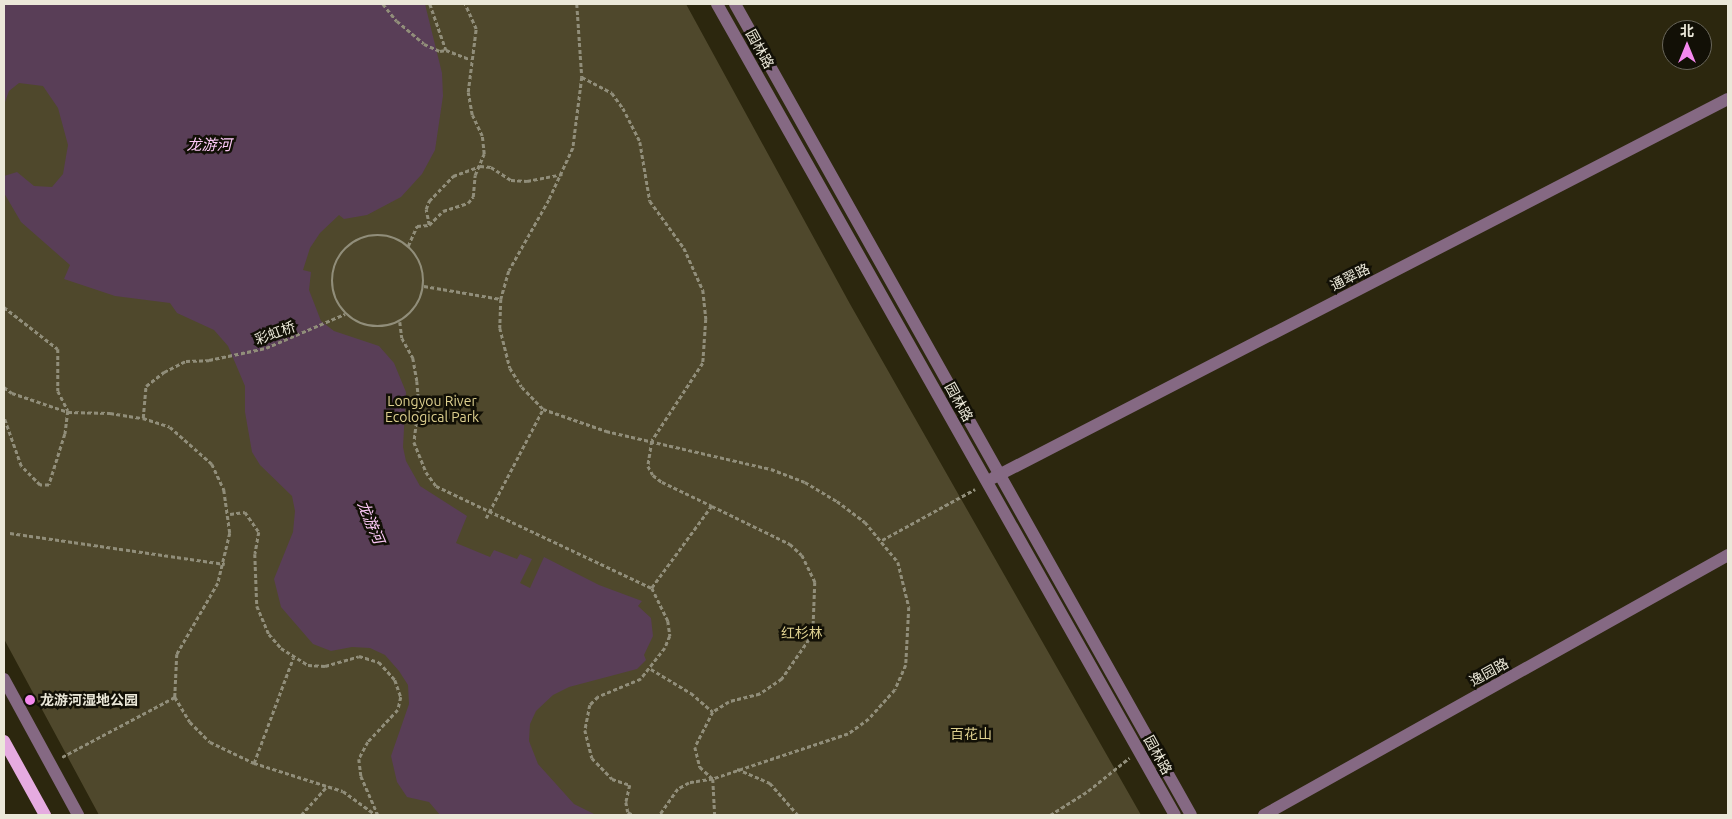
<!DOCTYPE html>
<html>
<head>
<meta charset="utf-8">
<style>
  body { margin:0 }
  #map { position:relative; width:1732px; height:819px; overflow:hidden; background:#2c270e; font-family:Ubuntu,"Noto Sans SC",sans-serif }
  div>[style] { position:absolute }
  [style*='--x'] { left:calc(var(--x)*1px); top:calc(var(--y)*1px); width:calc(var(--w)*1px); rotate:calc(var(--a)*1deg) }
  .green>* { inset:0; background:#4f482c }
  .water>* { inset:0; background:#593e57 }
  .path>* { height:2.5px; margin-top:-1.25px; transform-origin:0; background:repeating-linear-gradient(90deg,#918e7a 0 4px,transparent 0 6.5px) }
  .path>.ring { margin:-1.25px; padding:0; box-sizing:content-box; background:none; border:2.5px solid #918e7a; border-radius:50% }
  .minor>* { height:12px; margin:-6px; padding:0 6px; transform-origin:6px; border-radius:6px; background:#856983 }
  .major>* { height:12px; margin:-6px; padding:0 6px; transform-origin:6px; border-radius:6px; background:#e5abe0 }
  .dots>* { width:14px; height:14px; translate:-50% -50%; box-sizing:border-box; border:2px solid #121006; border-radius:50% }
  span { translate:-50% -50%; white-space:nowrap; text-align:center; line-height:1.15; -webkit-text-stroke:5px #121006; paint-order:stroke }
  .street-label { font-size:14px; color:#ebe8d9 }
  .park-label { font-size:14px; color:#ded08f }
  .poi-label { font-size:14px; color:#ebe8d9; font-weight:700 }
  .left { translate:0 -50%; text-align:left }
  .water-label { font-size:15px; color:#fdc9f8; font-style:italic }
  .frame { position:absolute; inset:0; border:5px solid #ebe8d9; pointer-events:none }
  .north { position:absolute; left:1662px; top:20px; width:50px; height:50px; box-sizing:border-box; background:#121006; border:1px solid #69665a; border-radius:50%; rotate:0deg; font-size:14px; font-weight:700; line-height:20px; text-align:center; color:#ebe8d9 }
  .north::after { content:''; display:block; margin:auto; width:18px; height:22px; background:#f589ef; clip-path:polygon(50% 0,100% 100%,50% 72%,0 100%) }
</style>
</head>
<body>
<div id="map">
  <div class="green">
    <div style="clip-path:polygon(4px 4px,686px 4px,850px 304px,1141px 815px,99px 815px,4px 639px)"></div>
  </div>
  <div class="water">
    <div style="clip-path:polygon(4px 4px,425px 4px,442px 73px,443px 96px,435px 150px,422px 174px,401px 197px,367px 215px,344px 219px,339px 215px,320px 233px,310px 248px,303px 270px,311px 272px,309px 290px,321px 321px,334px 331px,379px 346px,394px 363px,406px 392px,403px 447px,406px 461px,420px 486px,467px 516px,456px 543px,490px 557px,494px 550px,517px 559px,520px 554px,532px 559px,520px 583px,530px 588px,544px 557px,599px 585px,642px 601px,638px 606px,651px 618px,653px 636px,644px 655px,646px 660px,637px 669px,569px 687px,553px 695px,536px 711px,530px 724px,529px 741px,538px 764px,574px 804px,596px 815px,440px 815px,429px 802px,407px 797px,397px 782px,391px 756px,409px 704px,408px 685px,399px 671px,385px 655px,370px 648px,352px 647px,331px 651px,313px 644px,281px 607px,274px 579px,293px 532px,295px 511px,292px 496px,260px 465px,252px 452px,245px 412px,245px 386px,228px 346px,214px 330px,177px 313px,170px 303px,115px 296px,64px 279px,70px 265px,21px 222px,4px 193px,4px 176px,17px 172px,34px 186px,52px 187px,63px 174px,68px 145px,58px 108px,43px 86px,19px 83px,9px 91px,4px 105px)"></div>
  </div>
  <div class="path">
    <div style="--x:383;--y:4;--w:22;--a:51"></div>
    <div style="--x:397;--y:21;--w:35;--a:40"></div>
    <div style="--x:424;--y:44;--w:17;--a:24"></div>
    <div style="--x:440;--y:51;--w:6;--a:-9"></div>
    <div style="--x:430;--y:4;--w:49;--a:70.8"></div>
    <div style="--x:446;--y:50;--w:26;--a:21"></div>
    <div style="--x:577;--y:4;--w:73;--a:86.1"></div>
    <div style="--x:582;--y:77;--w:72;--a:97.2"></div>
    <div style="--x:573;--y:148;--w:57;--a:114.8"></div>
    <div style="--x:549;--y:200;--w:81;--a:119.4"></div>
    <div style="--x:509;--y:271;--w:29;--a:106"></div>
    <div style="--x:501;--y:299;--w:29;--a:92"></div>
    <div style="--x:500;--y:328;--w:41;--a:76"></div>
    <div style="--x:510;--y:368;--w:22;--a:58"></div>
    <div style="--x:522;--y:387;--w:30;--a:46"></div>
    <div style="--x:543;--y:409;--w:67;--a:19.2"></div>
    <div style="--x:606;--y:431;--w:169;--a:13"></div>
    <div style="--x:771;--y:469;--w:36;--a:21"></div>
    <div style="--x:805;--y:482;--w:37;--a:31"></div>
    <div style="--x:837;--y:501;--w:35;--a:37"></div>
    <div style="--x:865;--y:522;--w:52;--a:50.5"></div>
    <div style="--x:898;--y:562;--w:46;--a:76.3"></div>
    <div style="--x:909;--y:607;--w:58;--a:93"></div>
    <div style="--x:906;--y:665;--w:27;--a:114"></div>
    <div style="--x:895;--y:690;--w:39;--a:132"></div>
    <div style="--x:869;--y:719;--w:26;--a:144"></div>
    <div style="--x:848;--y:734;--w:142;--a:161.6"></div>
    <div style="--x:713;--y:779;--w:24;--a:171"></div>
    <div style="--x:689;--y:783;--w:13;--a:151"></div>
    <div style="--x:678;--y:789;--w:32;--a:125"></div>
    <div style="--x:582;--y:77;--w:34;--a:28"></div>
    <div style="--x:612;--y:93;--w:19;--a:54"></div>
    <div style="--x:623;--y:108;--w:38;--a:63"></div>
    <div style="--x:640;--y:142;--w:60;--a:80.4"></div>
    <div style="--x:650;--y:201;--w:58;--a:54.1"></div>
    <div style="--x:684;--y:248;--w:46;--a:65.7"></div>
    <div style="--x:703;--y:290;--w:29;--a:84"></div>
    <div style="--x:706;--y:319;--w:44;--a:93.9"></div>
    <div style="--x:703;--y:363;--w:93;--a:123.2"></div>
    <div style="--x:652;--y:441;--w:25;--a:99"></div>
    <div style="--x:648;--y:466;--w:10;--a:61"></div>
    <div style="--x:653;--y:475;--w:11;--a:38"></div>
    <div style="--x:662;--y:482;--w:55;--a:25.6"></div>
    <div style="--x:712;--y:506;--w:102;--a:126.2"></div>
    <div style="--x:429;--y:225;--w:16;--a:-101"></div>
    <div style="--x:426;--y:209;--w:9;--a:-69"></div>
    <div style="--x:429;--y:201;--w:35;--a:-46"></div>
    <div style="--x:453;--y:176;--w:29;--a:-20"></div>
    <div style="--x:480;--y:166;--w:11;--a:5"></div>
    <div style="--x:491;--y:167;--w:24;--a:33"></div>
    <div style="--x:511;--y:180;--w:16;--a:4"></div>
    <div style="--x:527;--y:181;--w:36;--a:-11"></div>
    <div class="ring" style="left:332px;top:235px;width:89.5px;height:89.5px"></div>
    <div style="--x:408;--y:246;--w:22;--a:-66"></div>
    <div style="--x:417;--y:226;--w:12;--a:-5"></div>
    <div style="--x:429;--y:225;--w:20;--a:-45"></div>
    <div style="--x:443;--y:211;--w:26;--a:-18"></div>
    <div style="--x:468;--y:203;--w:8;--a:-50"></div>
    <div style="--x:473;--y:197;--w:22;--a:-85"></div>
    <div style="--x:475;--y:175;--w:23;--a:-67"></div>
    <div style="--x:484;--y:154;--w:18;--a:-96"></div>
    <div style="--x:482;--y:136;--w:23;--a:-115"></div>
    <div style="--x:472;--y:115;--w:23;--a:-100"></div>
    <div style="--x:468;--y:92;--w:64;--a:-82.8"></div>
    <div style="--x:476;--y:29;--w:27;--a:-114"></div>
    <div style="--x:424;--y:286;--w:78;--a:9.6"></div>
    <div style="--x:4;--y:307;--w:68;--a:37.9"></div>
    <div style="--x:58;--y:349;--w:42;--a:90"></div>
    <div style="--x:58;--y:391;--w:22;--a:63"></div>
    <div style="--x:68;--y:411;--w:23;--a:97"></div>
    <div style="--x:65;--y:434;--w:53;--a:107.4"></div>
    <div style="--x:49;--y:485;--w:9;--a:180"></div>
    <div style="--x:40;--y:485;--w:27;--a:-135"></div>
    <div style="--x:21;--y:466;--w:51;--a:-109.5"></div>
    <div style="--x:400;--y:322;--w:16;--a:83"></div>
    <div style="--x:402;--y:338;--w:23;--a:61"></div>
    <div style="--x:413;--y:358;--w:23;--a:80"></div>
    <div style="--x:417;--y:381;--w:22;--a:85"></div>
    <div style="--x:419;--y:403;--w:39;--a:97"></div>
    <div style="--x:414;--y:442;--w:32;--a:68"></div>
    <div style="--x:426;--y:472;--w:17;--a:54"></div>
    <div style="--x:436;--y:486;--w:239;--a:25.3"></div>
    <div style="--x:652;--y:588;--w:37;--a:64"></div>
    <div style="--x:668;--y:621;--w:15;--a:82"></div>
    <div style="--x:670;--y:636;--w:13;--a:113"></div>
    <div style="--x:665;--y:648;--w:39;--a:128"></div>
    <div style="--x:641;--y:679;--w:47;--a:157.3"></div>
    <div style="--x:598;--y:697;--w:11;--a:135"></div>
    <div style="--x:590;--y:705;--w:25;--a:101"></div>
    <div style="--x:585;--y:730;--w:29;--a:76"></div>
    <div style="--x:592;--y:758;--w:29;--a:46"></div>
    <div style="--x:612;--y:779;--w:19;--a:18"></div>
    <div style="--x:630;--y:785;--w:17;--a:103"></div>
    <div style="--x:626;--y:802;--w:10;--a:79"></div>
    <div style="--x:628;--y:812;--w:6;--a:31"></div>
    <div style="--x:4;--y:387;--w:10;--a:37"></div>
    <div style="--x:12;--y:393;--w:59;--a:18.7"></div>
    <div style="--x:68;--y:412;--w:42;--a:1.4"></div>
    <div style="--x:110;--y:413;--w:33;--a:9"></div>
    <div style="--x:143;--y:418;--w:28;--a:18"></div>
    <div style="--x:170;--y:427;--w:56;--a:41.4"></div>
    <div style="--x:212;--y:464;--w:29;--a:65"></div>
    <div style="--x:224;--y:490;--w:43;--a:82.1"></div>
    <div style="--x:230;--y:533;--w:51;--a:103.5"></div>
    <div style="--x:218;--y:583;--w:82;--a:120"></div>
    <div style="--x:177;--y:654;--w:43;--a:92.7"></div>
    <div style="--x:175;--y:697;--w:29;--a:59"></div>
    <div style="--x:190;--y:722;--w:28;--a:45"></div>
    <div style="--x:210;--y:742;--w:49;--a:25.5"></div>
    <div style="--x:254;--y:763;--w:93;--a:17.5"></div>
    <div style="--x:343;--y:791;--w:41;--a:36"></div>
    <div style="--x:143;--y:418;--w:32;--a:-85"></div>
    <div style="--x:146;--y:386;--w:23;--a:-38"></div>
    <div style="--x:164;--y:372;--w:25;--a:-27"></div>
    <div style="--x:186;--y:361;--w:23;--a:-2"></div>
    <div style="--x:209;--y:360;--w:58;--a:-11.9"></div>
    <div style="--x:266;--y:348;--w:86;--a:-23.3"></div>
    <div style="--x:712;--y:506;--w:87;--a:26"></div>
    <div style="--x:790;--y:544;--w:16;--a:43"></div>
    <div style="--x:802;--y:555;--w:30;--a:64"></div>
    <div style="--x:815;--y:582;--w:52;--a:92.2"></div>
    <div style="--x:813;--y:634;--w:55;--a:124.6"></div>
    <div style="--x:782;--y:679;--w:27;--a:146"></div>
    <div style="--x:760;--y:694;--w:32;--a:166"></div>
    <div style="--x:729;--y:702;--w:19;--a:148"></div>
    <div style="--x:230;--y:514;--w:15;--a:-8"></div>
    <div style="--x:245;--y:512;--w:24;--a:55"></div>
    <div style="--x:259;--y:532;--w:22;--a:100"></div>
    <div style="--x:255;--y:554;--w:52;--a:87.8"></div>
    <div style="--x:257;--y:606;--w:30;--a:67"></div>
    <div style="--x:269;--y:634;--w:18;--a:49"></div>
    <div style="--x:281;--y:648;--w:32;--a:32"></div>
    <div style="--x:308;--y:665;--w:17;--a:3"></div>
    <div style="--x:325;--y:666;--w:35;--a:-16"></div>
    <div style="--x:359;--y:656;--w:21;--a:17"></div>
    <div style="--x:379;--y:662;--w:24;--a:48"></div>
    <div style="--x:395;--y:680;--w:18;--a:71"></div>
    <div style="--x:401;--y:697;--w:13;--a:103"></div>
    <div style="--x:398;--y:710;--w:44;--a:133.2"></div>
    <div style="--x:368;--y:742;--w:19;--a:118"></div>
    <div style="--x:359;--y:759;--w:17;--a:83"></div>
    <div style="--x:361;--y:776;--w:43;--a:66.4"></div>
    <div style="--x:486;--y:518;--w:123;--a:-62.4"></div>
    <div style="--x:10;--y:533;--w:217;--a:8.2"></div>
    <div style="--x:882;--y:540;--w:106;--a:-28.7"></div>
    <div style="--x:651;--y:669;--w:47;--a:31"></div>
    <div style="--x:691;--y:693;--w:29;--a:41"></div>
    <div style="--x:713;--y:712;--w:39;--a:117"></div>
    <div style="--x:695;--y:747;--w:21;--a:76"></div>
    <div style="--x:700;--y:767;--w:18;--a:43"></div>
    <div style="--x:713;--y:779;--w:36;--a:87"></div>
    <div style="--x:62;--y:757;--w:128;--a:-28"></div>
    <div style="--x:254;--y:763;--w:112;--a:-69.6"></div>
    <div style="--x:737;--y:769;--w:36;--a:23"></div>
    <div style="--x:770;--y:783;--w:43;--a:48.8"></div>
    <div style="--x:301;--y:815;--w:39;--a:-48"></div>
    <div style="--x:1050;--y:815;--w:45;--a:-32.3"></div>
    <div style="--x:1088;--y:791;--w:53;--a:-38.8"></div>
  </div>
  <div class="minor">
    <div style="--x:717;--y:4;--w:931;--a:60.55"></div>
    <div style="--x:735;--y:4;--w:930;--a:60.65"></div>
    <div style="--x:993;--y:478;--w:827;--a:-27.28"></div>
    <div style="--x:4;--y:679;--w:155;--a:61.4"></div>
    <div style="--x:1264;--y:815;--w:532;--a:-29.26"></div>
  </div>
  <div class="major">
    <div style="--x:4;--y:741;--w:85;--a:61"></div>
  </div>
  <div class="dots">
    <div style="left:30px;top:700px;background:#f589ef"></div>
  </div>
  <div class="street-label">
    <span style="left:760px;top:49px;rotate:61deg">园林路</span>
    <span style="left:1350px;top:277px;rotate:-27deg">通翠路</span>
    <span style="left:275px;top:333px;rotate:-20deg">彩虹桥</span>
    <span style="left:959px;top:402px;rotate:61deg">园林路</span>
    <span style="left:1489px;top:672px;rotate:-29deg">逸园路</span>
    <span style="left:1158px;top:755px;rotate:61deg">园林路</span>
  </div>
  <div class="park-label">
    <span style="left:432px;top:409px">Longyou River<br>Ecological Park</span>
    <span style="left:802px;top:633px">红杉林</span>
    <span style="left:971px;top:734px">百花山</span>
  </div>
  <div class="poi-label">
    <span class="left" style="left:40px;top:700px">龙游河湿地公园</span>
  </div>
  <div class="water-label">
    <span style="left:209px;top:145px">龙游河</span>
    <span style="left:371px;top:522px;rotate:67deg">龙游河</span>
  </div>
  <div class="frame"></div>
  <div class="north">北</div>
</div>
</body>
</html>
